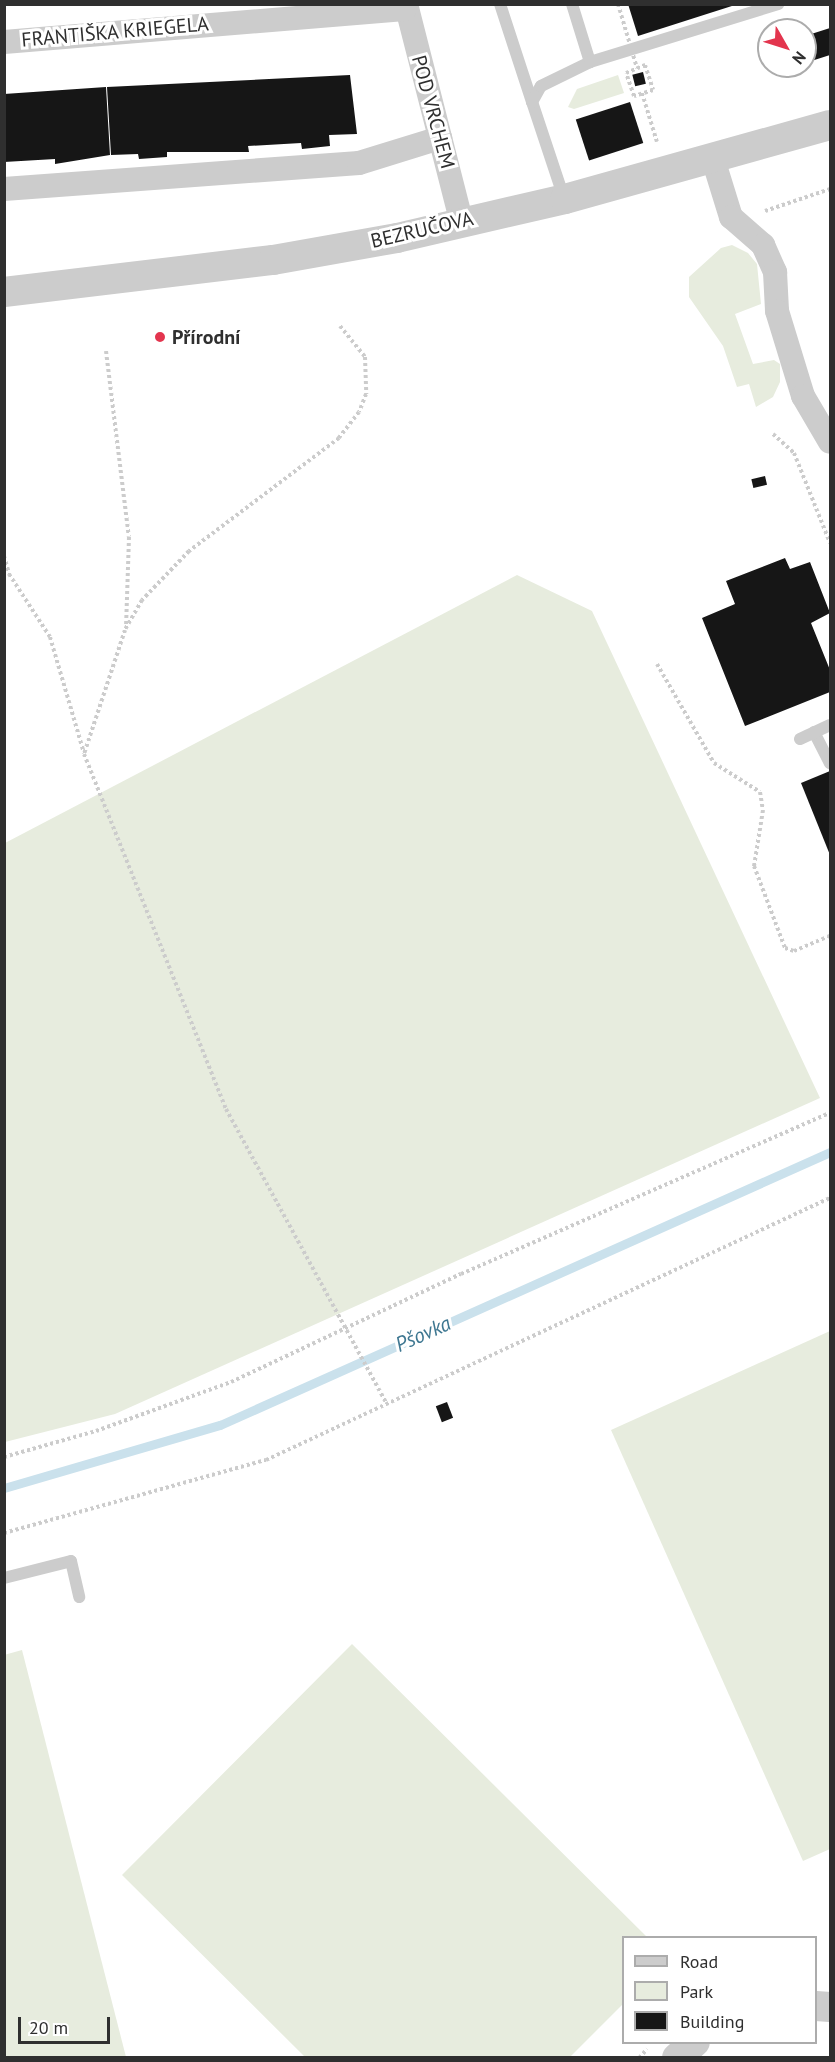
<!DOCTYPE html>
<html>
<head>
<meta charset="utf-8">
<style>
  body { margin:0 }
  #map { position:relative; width:835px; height:2062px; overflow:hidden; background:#fff; font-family:"PT Sans",sans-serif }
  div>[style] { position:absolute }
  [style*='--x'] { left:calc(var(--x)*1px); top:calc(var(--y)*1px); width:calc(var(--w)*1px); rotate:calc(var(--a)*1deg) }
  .green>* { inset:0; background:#e7ecde }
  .stream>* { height:9px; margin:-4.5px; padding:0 4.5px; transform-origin:4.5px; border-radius:4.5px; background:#cae1ec }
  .building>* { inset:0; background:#161616; transform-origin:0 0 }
  .path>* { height:4px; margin-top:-2px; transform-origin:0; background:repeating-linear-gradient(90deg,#ccc 0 3px,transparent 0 6px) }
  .service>* { height:12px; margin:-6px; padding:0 6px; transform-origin:6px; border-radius:6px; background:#ccc }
  .minor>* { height:24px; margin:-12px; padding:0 12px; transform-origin:12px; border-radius:12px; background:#ccc }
  .tertiary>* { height:30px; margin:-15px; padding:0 15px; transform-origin:15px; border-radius:15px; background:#ccc }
  .path-bridge>* { height:4px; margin-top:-2px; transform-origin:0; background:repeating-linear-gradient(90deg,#ccc 0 3px,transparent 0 6px) }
  .dots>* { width:16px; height:16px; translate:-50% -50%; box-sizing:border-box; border:3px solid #fff; border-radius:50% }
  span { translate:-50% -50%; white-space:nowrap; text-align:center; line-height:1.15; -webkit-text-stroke:6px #fff; paint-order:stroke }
  .street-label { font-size:20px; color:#2f2f2f }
  .poi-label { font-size:20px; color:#2f2f2f; font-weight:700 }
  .left { translate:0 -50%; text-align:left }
  .water-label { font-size:21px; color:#3e7791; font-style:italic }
  .frame { position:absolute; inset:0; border:6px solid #2f2f2f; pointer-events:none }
  .legend { position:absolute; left:622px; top:1936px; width:195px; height:108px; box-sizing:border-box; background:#fff; border:2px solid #acacac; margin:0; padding:8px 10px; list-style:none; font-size:18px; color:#2f2f2f }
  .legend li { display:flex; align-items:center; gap:12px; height:30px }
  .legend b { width:30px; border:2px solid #acacac }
  .north { position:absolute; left:757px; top:18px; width:60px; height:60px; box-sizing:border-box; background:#fff; border:2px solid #acacac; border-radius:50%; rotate:129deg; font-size:16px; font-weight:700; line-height:24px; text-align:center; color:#2f2f2f }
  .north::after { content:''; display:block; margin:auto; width:21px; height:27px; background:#e3354e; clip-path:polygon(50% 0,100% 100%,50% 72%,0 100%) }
  .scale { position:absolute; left:18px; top:2017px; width:92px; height:27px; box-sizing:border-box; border:3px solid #2f2f2f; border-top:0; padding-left:8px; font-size:18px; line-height:21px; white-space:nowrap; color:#2f2f2f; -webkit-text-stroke:4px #fff; paint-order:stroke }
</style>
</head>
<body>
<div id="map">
  <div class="green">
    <div style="clip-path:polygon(618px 75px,624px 93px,574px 109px,568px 107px,577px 89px)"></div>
    <div style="clip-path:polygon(732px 245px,748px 253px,757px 264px,761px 304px,735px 314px,753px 364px,774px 360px,780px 364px,780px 382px,773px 397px,756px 407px,749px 384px,737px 387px,723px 346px,689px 297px,689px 277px,721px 248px)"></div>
    <div style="clip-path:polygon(517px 575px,592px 611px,820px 1098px,115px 1414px,5px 1442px,5px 843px)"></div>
    <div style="clip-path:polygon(830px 1331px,830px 1849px,803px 1861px,611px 1430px)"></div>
    <div style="clip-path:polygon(352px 1644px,647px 1937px,624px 1938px,623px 2004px,570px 2057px,305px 2057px,122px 1875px)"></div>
    <div style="clip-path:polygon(22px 1650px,126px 2057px,5px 2057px,4px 1655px)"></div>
  </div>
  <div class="stream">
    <div style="--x:4;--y:1488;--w:225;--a:-16.3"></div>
    <div style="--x:220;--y:1425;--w:668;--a:-24.11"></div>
  </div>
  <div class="building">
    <div style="clip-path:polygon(628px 4px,735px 4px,735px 5px,638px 36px)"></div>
    <div style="clip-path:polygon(830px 28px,830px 55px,805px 63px,805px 36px)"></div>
    <div style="left:643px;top:72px;width:12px;height:11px;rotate:76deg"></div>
    <div style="clip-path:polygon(350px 75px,357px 134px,329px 135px,330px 146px,302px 149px,301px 143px,248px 146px,249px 152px,167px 152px,167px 157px,139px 159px,138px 154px,111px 155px,107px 87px)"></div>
    <div style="clip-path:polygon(106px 87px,110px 155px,55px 164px,55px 159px,4px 162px,4px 94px)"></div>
    <div style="left:630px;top:102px;width:43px;height:57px;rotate:72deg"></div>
    <div style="left:765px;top:476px;width:9px;height:14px;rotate:77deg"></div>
    <div style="clip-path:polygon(785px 558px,790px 569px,810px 562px,830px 613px,811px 623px,830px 670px,830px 692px,745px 726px,702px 618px,735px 604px,726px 581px)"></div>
    <div style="clip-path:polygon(830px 771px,830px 855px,801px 783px)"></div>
    <div style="left:447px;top:1402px;width:17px;height:12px;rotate:69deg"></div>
  </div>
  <div class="path">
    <div style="--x:645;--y:65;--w:26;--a:72"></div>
    <div style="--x:653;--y:90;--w:20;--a:162"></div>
    <div style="--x:634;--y:96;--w:24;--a:-109"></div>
    <div style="--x:626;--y:73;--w:21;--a:-23"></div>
    <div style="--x:642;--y:93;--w:51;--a:73"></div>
    <div style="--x:765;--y:211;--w:69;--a:-18.7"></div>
    <div style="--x:340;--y:326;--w:40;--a:51"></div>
    <div style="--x:365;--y:357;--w:37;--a:88"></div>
    <div style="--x:366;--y:394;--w:19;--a:111"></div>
    <div style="--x:359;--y:412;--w:33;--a:128"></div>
    <div style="--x:339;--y:438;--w:188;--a:143"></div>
    <div style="--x:189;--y:551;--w:68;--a:133.8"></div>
    <div style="--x:142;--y:600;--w:34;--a:120"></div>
    <div style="--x:125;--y:630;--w:131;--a:108.3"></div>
    <div style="--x:84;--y:754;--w:382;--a:68.2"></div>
    <div style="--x:226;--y:1109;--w:334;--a:61.4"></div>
    <div style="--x:106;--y:351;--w:187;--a:83"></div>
    <div style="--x:129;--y:537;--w:90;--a:91.9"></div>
    <div style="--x:773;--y:434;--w:28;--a:42"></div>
    <div style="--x:794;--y:453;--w:97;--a:68.2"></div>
    <div style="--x:4;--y:556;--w:19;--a:74"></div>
    <div style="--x:9;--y:574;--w:75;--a:56.9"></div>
    <div style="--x:50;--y:637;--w:121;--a:73.7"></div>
    <div style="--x:657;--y:664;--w:114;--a:60.1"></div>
    <div style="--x:714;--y:763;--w:54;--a:32.2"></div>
    <div style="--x:760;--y:792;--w:18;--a:81"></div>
    <div style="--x:763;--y:810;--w:57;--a:99.1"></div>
    <div style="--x:754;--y:866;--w:88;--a:69.3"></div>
    <div style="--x:785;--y:948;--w:9;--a:18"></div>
    <div style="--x:794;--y:951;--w:39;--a:-23"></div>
    <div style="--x:4;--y:1457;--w:96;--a:-15.8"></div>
    <div style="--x:96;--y:1431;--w:144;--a:-19.9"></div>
    <div style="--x:231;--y:1382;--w:254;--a:-25.2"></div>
    <div style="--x:461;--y:1274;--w:403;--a:-23.6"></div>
    <div style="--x:4;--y:1533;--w:272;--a:-15.6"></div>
    <div style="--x:266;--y:1460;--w:622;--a:-24.92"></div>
    <div style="--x:639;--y:2058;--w:12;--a:-48"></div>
  </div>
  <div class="service">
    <div style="--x:500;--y:4;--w:103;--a:71.9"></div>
    <div style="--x:572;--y:4;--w:61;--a:72.8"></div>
    <div style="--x:564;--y:198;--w:101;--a:-108.4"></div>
    <div style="--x:532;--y:102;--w:18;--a:-61"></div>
    <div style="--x:541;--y:86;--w:55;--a:-26.1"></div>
    <div style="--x:590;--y:62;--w:197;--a:-17.1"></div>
    <div style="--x:814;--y:732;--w:35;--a:63"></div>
    <div style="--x:800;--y:739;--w:33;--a:-25"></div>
    <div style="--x:4;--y:1578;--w:69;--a:-14.2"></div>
    <div style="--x:71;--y:1561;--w:37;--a:77"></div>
  </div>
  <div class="minor">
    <div style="--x:406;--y:4;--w:223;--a:75.7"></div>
    <div style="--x:4;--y:42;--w:402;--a:-4.7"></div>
    <div style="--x:713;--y:159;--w:61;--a:72.8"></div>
    <div style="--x:731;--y:217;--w:43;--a:41.2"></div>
    <div style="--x:763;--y:245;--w:30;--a:66"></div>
    <div style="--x:775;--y:272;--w:39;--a:87"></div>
    <div style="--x:777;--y:311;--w:89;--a:73"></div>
    <div style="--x:803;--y:396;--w:53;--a:59.6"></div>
    <div style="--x:4;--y:189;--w:356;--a:-4.2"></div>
    <div style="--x:359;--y:163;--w:85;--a:-17.2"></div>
  </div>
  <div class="tertiary">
    <div style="--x:4;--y:292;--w:271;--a:-6.8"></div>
    <div style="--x:273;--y:260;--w:126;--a:-10.1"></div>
    <div style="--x:397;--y:238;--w:172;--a:-13.1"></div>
    <div style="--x:565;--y:199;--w:275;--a:-15.6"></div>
    <div style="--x:816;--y:2006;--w:14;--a:4"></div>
    <div style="--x:677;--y:2058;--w:24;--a:-42"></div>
  </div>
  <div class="path-bridge">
    <div style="--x:618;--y:4;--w:67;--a:73.5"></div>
  </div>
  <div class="dots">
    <div style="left:160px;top:337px;background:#e3354e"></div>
  </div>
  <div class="street-label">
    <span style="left:115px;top:32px;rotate:-5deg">FRANTIŠKA KRIEGELA</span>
    <span style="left:433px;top:112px;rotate:75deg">POD VRCHEM</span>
    <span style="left:422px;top:230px;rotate:-13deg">BEZRUČOVA</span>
  </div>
  <div class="poi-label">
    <span class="left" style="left:172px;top:337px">Přírodní</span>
  </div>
  <div class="water-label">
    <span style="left:423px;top:1334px;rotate:-24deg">Pšovka</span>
  </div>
  <div class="frame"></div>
  <ul class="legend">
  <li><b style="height:8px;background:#ccc"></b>Road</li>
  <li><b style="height:16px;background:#e7ecde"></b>Park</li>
  <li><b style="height:16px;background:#161616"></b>Building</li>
  </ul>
  <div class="north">N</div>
  <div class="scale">20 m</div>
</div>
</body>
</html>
